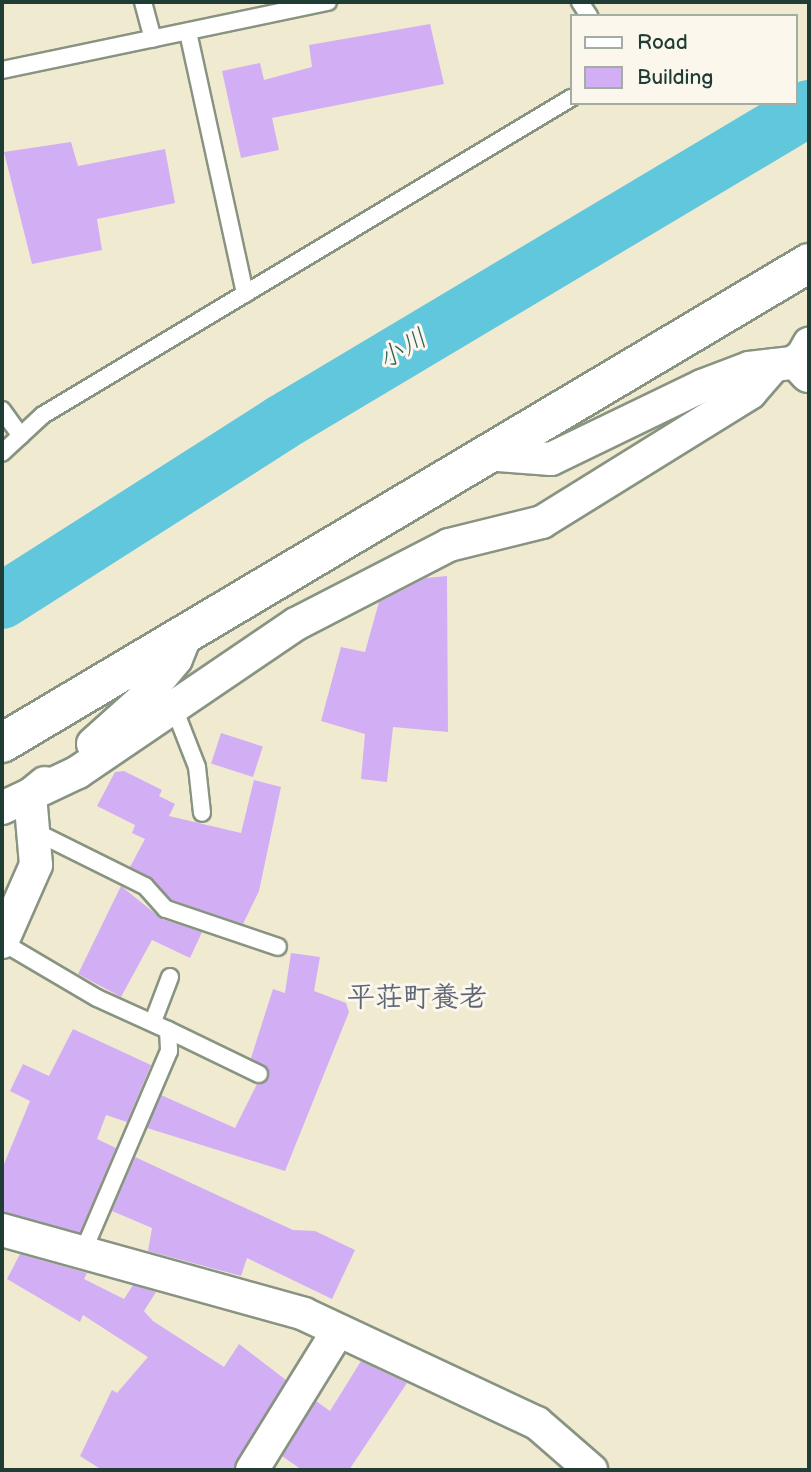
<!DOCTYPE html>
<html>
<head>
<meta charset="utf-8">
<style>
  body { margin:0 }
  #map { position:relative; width:811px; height:1472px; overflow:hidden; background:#f0ead0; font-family:"Balsamiq Sans","Klee One",sans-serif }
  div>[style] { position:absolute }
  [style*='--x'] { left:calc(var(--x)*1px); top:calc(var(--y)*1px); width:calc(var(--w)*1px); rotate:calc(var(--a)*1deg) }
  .river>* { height:56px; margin:-28px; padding:0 28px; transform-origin:28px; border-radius:28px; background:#60c7dd }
  .building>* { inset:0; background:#d2aff4; transform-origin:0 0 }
  .roads { filter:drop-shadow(2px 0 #889482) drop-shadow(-2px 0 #889482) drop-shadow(0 2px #889482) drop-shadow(0 -2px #889482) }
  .service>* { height:16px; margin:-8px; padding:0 8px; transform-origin:8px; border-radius:8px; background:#fff }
  .minor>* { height:32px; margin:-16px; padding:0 16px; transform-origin:16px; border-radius:16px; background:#fff }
  .tertiary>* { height:38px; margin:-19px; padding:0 19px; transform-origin:19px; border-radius:19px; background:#fff }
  span { translate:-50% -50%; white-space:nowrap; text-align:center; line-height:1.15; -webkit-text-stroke:6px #fbf7ec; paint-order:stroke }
  .water-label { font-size:26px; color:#2f605e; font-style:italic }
  .quarter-label { font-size:28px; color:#5e6577; font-weight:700 }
  .frame { position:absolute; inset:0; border:4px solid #1f3d34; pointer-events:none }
  .legend { position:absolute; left:570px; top:14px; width:228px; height:91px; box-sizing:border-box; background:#fbf7ec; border:2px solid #a3ada2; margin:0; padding:9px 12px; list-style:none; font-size:21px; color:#1f3d34 }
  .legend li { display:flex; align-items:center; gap:14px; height:35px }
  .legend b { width:35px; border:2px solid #a3ada2 }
</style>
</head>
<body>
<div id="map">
  <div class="river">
    <div style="--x:2;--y:601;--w:331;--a:-32.5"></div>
    <div style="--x:281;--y:423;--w:615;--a:-30.82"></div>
  </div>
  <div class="building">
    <div style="clip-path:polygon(430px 24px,444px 84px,272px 118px,279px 150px,241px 158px,222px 71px,260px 63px,264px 80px,312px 67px,309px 45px)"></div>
    <div style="clip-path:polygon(71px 142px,78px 166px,165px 149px,175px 203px,97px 219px,102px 250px,32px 264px,4px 152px)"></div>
    <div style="clip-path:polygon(447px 576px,448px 732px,393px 727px,387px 782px,361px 779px,365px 734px,321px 721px,341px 647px,365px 652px,379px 602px,426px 578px)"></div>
    <div style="left:221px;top:733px;width:44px;height:32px;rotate:18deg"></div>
    <div style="clip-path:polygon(124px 771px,162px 790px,159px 796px,175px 804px,169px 816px,241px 833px,254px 780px,281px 787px,259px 891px,243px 924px,172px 900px,130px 867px,145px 839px,132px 833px,135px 825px,97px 806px,115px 772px)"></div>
    <div style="clip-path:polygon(121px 886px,162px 919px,202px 932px,190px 958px,152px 940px,121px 997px,78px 974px)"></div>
    <div style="clip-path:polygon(291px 953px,320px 957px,314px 991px,346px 1003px,349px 1012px,285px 1171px,147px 1128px,161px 1095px,235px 1128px,257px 1084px,269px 1078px,267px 1068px,251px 1058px,273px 989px,285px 993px)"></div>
    <div style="clip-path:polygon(73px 1029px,151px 1065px,127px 1122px,106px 1115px,97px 1139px,116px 1148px,80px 1233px,2px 1212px,2px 1169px,30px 1101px,10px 1091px,23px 1064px,49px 1076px)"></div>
    <div style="clip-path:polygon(135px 1157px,293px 1230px,315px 1231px,355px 1250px,332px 1299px,247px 1258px,241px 1276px,148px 1251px,152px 1228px,112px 1211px)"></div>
    <div style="clip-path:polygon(20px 1254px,87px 1273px,84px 1279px,124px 1299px,133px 1285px,156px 1292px,144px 1311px,153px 1321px,224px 1367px,239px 1344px,286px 1380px,234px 1470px,102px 1470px,80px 1456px,112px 1390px,117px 1393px,148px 1357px,83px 1315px,80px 1322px,7px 1279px)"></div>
    <div style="clip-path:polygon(361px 1361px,407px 1383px,349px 1470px,302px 1470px,282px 1456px,316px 1401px,330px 1411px)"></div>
  </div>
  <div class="roads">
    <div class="service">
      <div style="--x:143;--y:2;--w:38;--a:75"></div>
      <div style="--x:580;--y:2;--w:17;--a:57"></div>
      <div style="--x:188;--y:32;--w:268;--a:77.7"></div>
      <div style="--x:2;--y:70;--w:333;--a:-11.8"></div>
      <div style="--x:2;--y:410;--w:32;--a:54"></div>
      <div style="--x:2;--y:453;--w:56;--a:-42.8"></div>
      <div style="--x:43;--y:415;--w:616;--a:-30.98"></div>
      <div style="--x:174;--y:708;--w:63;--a:68.7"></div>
      <div style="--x:197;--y:767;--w:46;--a:83.8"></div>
      <div style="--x:36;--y:832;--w:122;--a:26.4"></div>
      <div style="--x:145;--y:886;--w:31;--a:48"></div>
      <div style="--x:166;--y:909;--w:118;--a:18.7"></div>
      <div style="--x:2;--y:942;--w:110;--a:30.5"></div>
      <div style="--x:97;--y:998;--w:78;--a:24.3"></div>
      <div style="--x:168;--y:1030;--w:21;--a:87"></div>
      <div style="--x:169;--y:1051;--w:219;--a:113.2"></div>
      <div style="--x:154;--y:1019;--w:45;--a:-69.1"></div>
      <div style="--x:168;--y:1030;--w:101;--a:25.8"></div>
    </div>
    <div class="minor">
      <div style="--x:485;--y:454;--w:66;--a:4.3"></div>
      <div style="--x:551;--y:459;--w:168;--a:-25.8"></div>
      <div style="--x:702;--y:386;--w:50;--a:-21"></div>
      <div style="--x:749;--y:368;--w:50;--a:-6.8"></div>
      <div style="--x:799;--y:362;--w:21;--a:-61"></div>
      <div style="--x:93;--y:744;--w:66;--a:-41.9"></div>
      <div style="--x:142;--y:700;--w:53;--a:-50.3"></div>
      <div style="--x:176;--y:659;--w:27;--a:-68"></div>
      <div style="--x:2;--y:808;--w:84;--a:-25.3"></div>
      <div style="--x:78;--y:772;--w:263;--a:-34.2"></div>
      <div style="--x:296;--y:624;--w:172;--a:-27.3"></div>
      <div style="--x:449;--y:545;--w:96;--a:-13.9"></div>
      <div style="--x:542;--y:522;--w:245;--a:-31.8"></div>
      <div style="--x:750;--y:393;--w:37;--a:-49"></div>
      <div style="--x:2;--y:942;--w:84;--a:-66.2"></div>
      <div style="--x:36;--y:865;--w:70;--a:-94.9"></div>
      <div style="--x:30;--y:795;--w:19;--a:-39"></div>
      <div style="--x:2;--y:1230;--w:313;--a:15.5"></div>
      <div style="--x:304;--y:1314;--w:257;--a:25.1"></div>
      <div style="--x:537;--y:1423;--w:72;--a:41"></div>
      <div style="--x:252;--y:1470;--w:163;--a:-58.3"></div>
    </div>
    <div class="tertiary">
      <div style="--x:799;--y:362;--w:15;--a:48"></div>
      <div style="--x:2;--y:743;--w:939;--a:-30.74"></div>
    </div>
  </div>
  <div class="water-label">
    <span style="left:403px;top:350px;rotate:-31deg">小川</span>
  </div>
  <div class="quarter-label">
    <span style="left:417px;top:998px">平荘町養老</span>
  </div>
  <div class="frame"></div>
  <ul class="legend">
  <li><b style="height:9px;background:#fff"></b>Road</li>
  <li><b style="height:19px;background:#d2aff4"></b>Building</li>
  </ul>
</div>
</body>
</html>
